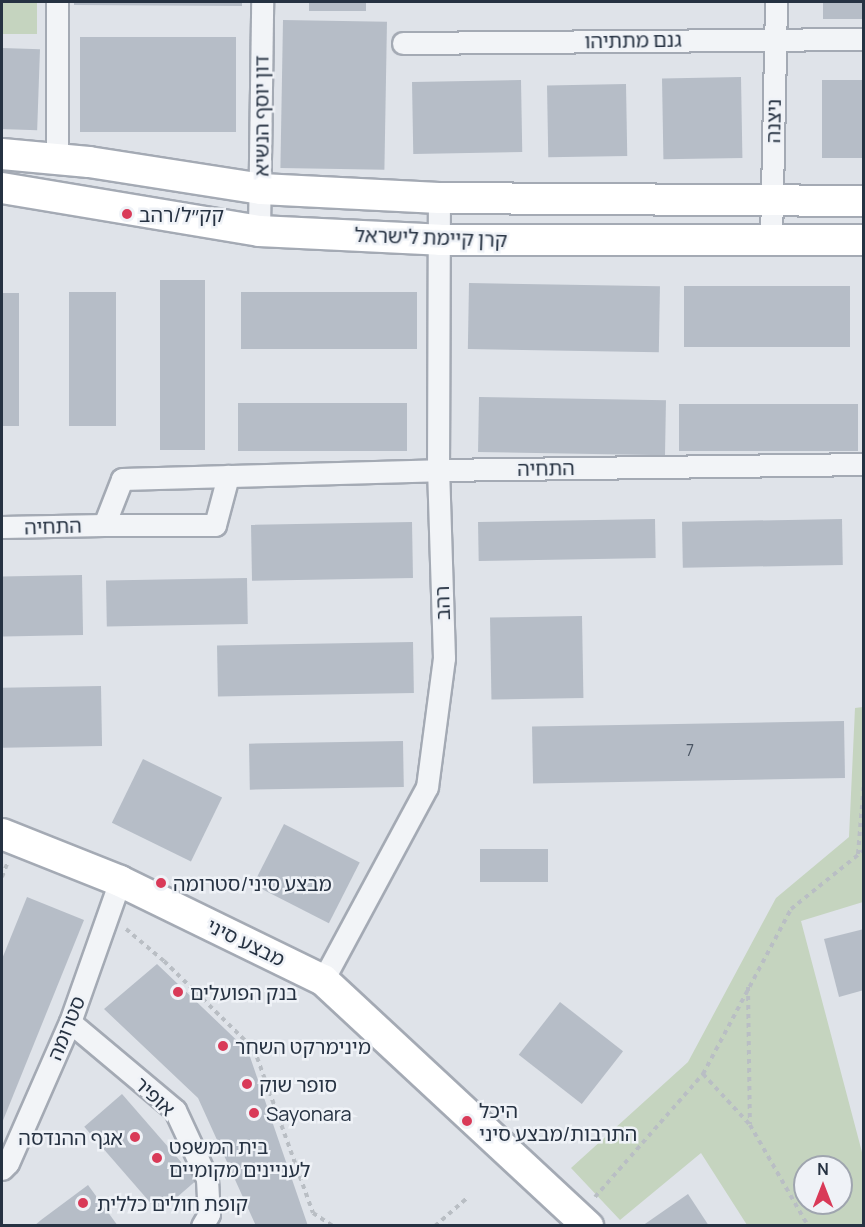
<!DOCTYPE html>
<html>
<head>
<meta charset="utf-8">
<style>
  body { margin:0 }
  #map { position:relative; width:865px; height:1227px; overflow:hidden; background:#dfe3e9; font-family:Manrope,"Noto Sans Hebrew",sans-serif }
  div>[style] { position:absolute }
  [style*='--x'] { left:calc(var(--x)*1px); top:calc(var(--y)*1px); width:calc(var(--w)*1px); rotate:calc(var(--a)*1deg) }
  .green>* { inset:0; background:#c5d4bf; transform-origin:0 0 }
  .building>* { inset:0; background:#b6bdc7; transform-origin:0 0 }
  .path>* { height:4px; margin-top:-2px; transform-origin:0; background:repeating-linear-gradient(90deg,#b9bec4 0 4.5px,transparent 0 9px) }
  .roads { filter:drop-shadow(2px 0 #a4aab4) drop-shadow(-2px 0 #a4aab4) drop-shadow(0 2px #a4aab4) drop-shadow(0 -2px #a4aab4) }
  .street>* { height:21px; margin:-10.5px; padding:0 10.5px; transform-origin:10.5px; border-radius:10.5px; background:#f2f4f7 }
  .secondary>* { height:30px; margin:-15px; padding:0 15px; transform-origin:15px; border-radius:15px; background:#fff }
  .dots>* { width:16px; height:16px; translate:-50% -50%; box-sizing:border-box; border:3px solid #eff2f7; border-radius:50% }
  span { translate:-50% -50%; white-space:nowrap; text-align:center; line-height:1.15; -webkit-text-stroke:5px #eff2f7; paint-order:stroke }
  .number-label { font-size:16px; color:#4a5563 }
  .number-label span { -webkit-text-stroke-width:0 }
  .street-label { font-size:20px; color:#263242 }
  .poi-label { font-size:20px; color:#263242 }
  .left { translate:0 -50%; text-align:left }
  .right { translate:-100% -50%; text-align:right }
  .frame { position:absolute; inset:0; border:3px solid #263242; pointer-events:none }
  .north { position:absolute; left:793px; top:1155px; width:60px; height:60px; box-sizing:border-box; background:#eff2f7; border:2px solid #9fa5af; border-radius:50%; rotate:0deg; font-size:16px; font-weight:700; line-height:24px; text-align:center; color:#263242 }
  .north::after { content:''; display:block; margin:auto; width:21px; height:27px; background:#d93a58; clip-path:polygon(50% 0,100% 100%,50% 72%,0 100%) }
</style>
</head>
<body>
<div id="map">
  <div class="green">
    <div style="left:2px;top:2px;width:35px;height:32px"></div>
    <div style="clip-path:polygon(evenodd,863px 707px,863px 902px,801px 921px,863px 1156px,863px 1225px,747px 1225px,701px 1153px,620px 1220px,571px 1168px,688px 1062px,776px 898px,849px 837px,855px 708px,863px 707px,805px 1167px,841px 1167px,841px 1203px,805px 1203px,805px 1167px)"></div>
  </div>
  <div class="building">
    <div style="clip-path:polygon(74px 2px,242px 2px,242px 6px,74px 5px)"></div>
    <div style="left:309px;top:2px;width:57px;height:9px"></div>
    <div style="left:823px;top:2px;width:41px;height:17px"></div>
    <div style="left:283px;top:20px;width:104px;height:148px;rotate:1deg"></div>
    <div style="left:80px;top:37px;width:156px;height:95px"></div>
    <div style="left:2px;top:48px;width:38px;height:81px;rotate:2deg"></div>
    <div style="left:741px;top:77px;width:81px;height:79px;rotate:89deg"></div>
    <div style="left:521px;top:80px;width:72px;height:109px;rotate:89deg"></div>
    <div style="left:822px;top:80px;width:42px;height:78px"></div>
    <div style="left:626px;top:84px;width:72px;height:79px;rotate:89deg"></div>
    <div style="left:160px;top:280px;width:45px;height:170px"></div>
    <div style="left:469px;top:283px;width:191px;height:66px;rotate:1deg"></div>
    <div style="left:684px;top:286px;width:166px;height:61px"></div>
    <div style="left:69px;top:292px;width:47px;height:134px"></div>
    <div style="left:241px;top:292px;width:176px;height:57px"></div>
    <div style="left:2px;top:293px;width:17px;height:133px"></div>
    <div style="left:479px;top:397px;width:187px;height:55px;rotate:1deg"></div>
    <div style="left:238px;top:403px;width:169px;height:48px"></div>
    <div style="left:679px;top:404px;width:179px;height:47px"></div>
    <div style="left:655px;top:519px;width:39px;height:177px;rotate:89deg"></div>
    <div style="left:842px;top:519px;width:46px;height:160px;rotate:89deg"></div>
    <div style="left:412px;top:522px;width:56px;height:161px;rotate:89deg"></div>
    <div style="left:82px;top:575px;width:60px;height:80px;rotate:89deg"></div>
    <div style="left:247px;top:578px;width:46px;height:141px;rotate:89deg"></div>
    <div style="left:582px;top:616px;width:82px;height:92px;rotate:89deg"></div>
    <div style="left:413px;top:642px;width:51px;height:196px;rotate:89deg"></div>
    <div style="left:101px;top:686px;width:60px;height:99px;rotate:89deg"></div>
    <div style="left:844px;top:721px;width:57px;height:312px;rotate:89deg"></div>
    <div style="left:403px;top:741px;width:46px;height:154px;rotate:89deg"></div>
    <div style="left:143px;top:759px;width:88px;height:71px;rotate:26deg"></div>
    <div style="left:284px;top:824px;width:85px;height:68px;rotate:27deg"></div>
    <div style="left:548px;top:849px;width:33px;height:68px;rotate:90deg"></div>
    <div style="clip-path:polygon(27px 897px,84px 920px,2px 1123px,2px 959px)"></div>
    <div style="clip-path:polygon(864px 929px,864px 990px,839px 997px,824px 939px)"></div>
    <div style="clip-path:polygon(157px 964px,248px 1051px,308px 1226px,256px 1226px,198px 1098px,104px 1009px)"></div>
    <div style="left:560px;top:1002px;width:80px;height:67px;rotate:38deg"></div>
    <div style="left:122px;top:1094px;width:114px;height:50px;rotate:49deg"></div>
    <div style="clip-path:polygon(88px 1185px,118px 1226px,34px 1226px,41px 1220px)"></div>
    <div style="clip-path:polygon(688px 1194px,709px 1226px,642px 1226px)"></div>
  </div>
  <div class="path">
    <div style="--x:858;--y:854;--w:73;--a:-85.3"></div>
    <div style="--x:2;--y:877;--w:14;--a:-69"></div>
    <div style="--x:126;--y:929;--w:50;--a:40.1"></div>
    <div style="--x:164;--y:961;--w:126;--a:44.4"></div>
    <div style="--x:254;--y:1049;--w:174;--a:70.2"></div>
    <div style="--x:313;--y:1213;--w:24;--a:33"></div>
    <div style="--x:748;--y:987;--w:137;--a:89.2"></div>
    <div style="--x:703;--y:1074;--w:187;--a:-61.9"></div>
    <div style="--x:791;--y:909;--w:94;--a:-38.9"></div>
    <div style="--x:595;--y:1197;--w:164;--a:-48.7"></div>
    <div style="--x:703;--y:1074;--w:69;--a:47.3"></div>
    <div style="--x:750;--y:1125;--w:116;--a:60.1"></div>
    <div style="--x:435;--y:1226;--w:43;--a:-41.2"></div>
  </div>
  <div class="roads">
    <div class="street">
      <div style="--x:57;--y:2;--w:157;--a:90"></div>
      <div style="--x:403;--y:43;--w:461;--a:-0.5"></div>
      <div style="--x:259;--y:231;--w:229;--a:-89.2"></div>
      <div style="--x:771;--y:241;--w:239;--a:-88.8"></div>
      <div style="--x:104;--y:525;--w:111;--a:0"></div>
      <div style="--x:215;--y:525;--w:51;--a:-75.1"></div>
      <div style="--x:2;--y:527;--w:102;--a:-1.1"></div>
      <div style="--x:104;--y:525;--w:49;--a:-68.6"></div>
      <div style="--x:122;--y:479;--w:316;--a:-1.6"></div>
      <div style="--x:438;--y:470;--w:426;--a:-0.8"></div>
      <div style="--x:323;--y:980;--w:219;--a:-61.7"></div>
      <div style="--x:427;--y:787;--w:130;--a:-82.5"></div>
      <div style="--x:444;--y:658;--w:188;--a:-91.8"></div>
      <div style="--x:438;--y:470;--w:272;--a:-89.8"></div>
      <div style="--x:70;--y:1022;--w:137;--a:40"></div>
      <div style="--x:175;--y:1110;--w:76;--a:65.1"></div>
      <div style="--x:207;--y:1179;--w:35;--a:87"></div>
      <div style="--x:209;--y:1214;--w:14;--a:120"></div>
      <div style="--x:2;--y:1169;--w:8;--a:-45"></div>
      <div style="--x:8;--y:1163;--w:154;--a:-66.3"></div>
      <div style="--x:70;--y:1022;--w:150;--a:-70.5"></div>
    </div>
    <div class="secondary">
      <div style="--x:2;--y:154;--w:87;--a:5.3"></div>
      <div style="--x:89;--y:162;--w:174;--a:8.9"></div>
      <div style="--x:261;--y:189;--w:178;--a:2.9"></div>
      <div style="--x:439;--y:198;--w:425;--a:0.4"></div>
      <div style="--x:2;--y:188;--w:261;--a:9.5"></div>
      <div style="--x:259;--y:231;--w:181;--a:2.8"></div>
      <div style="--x:440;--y:240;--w:424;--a:0"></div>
      <div style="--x:2;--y:834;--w:127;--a:21.7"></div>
      <div style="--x:120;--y:881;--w:226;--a:26"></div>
      <div style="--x:323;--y:980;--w:362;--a:42.9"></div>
    </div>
  </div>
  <div class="dots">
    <div style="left:127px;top:214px;background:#d93a58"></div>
    <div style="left:161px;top:883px;background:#d93a58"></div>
    <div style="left:178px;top:992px;background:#d93a58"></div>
    <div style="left:223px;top:1046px;background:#d93a58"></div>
    <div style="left:247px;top:1084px;background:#d93a58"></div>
    <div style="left:254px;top:1113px;background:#d93a58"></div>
    <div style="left:467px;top:1121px;background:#d93a58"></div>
    <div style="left:135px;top:1137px;background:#d93a58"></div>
    <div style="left:157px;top:1158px;background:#d93a58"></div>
    <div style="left:83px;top:1203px;background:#d93a58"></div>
  </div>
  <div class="number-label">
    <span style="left:690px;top:750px">7</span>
  </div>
  <div class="street-label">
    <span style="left:633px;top:40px;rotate:-1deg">גנם מתתיהו</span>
    <span style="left:261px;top:116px;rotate:-90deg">דון יוסף הנשיא</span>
    <span style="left:773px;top:121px;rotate:-89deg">ניצנה</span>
    <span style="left:431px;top:237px;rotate:2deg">קרן קיימת לישראל</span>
    <span style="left:546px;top:468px;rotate:-1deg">התחיה</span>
    <span style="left:53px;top:526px;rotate:-2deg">התחיה</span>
    <span style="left:442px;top:603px;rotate:-92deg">רהב</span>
    <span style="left:246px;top:942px;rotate:26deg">מבצע סיני</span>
    <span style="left:66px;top:1028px;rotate:-68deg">סטרומה</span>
    <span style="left:155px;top:1096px;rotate:43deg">אופיר</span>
  </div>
  <div class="poi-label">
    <span class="left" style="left:139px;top:214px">קק״ל/רהב</span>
    <span class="left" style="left:173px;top:883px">מבצע סיני/סטרומה</span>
    <span class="left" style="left:190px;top:992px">בנק הפועלים</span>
    <span class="left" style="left:235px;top:1046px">מינימרקט השחר</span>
    <span class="left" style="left:259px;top:1084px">סופר שוק</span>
    <span class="left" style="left:479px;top:1122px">היכל<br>התרבות/מבצע סיני</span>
    <span class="left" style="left:266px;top:1113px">Sayonara</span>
    <span class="right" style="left:123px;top:1137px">אגף ההנדסה</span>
    <span class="left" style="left:169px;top:1158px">בית המשפט<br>לעניינים מקומיים</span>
    <span class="left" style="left:97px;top:1203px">קופת חולים כללית</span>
  </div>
  <div class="frame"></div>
  <div class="north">N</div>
</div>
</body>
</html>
